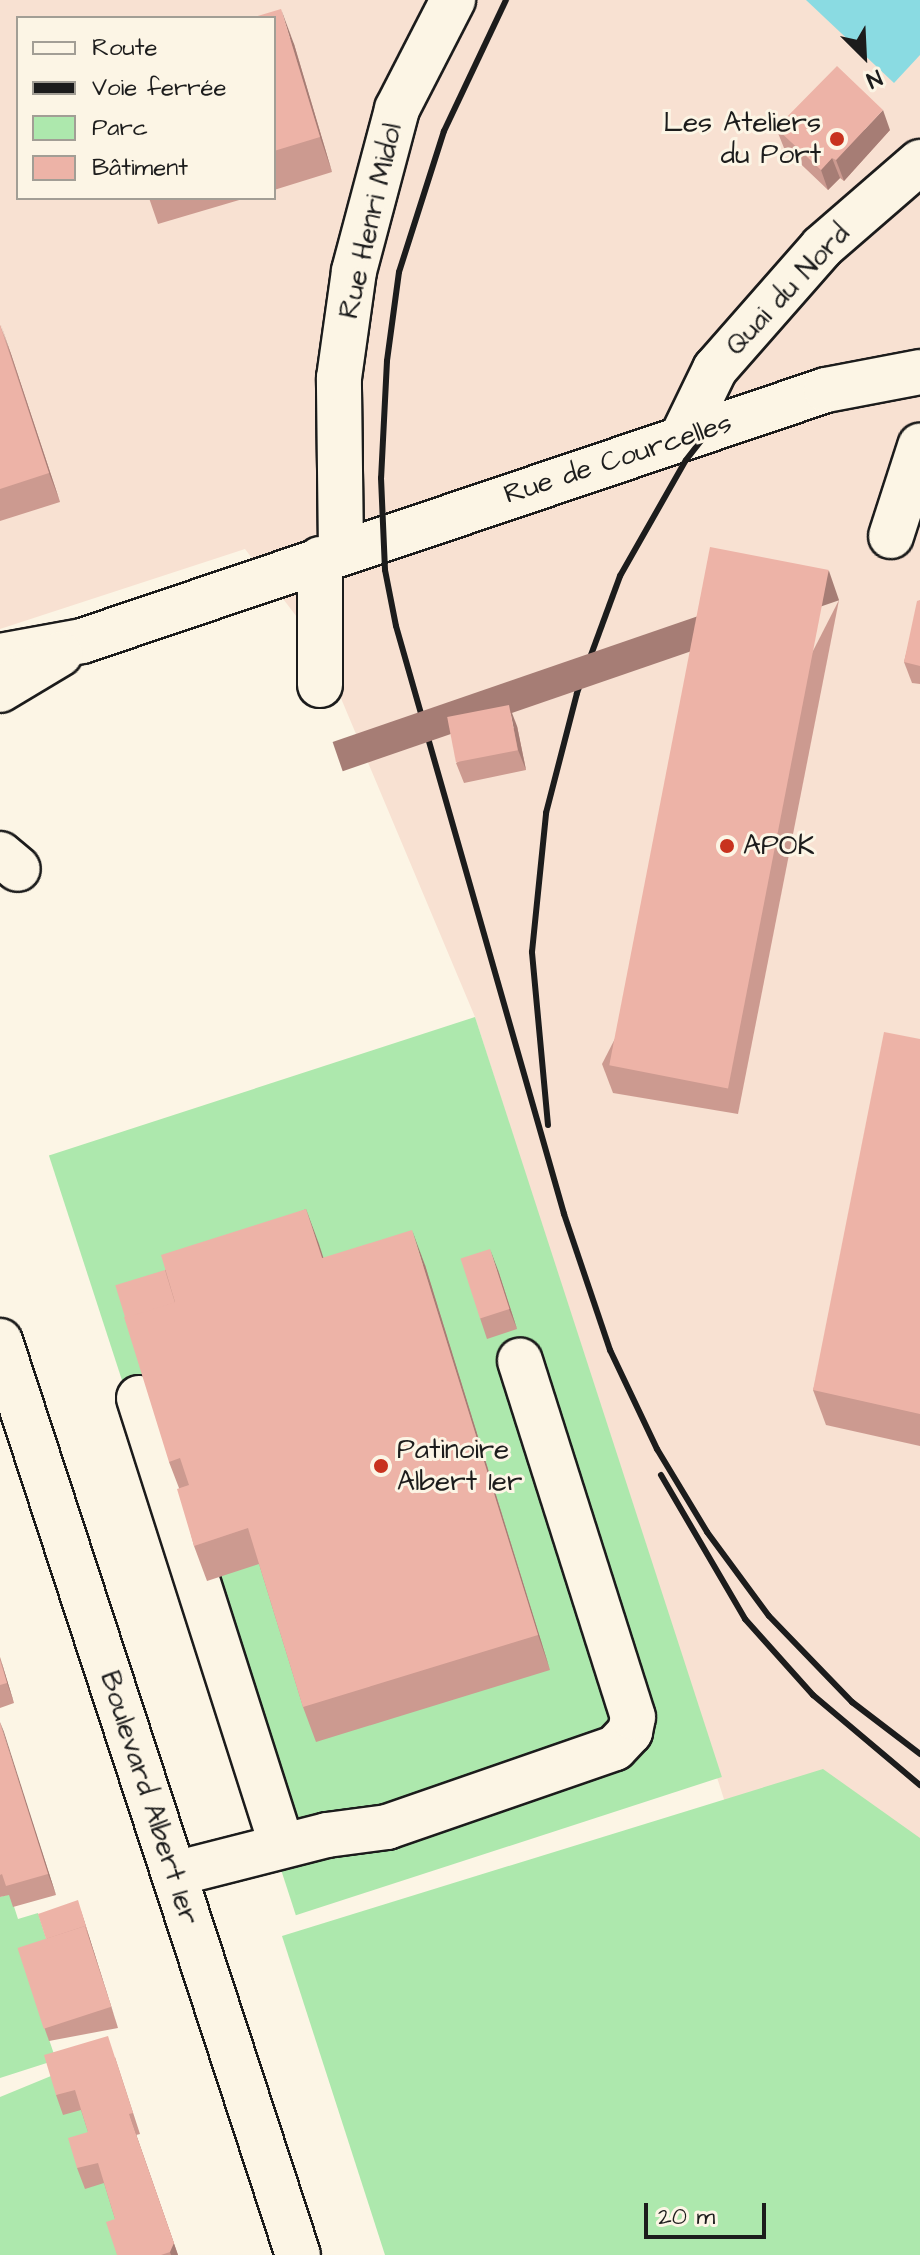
<!DOCTYPE html>
<html>
<head>
<meta charset="utf-8">
<style>
  body { margin:0 }
  #map { position:relative; width:920px; height:2255px; overflow:hidden; background:#fcf5e5; font-family:"Architects Daughter",sans-serif }
  div>[style] { position:absolute }
  [style*='--x'] { left:calc(var(--x)*1px); top:calc(var(--y)*1px); width:calc(var(--w)*1px); rotate:calc(var(--a)*1deg) }
  .built>* { inset:0; background:#f8e1d2 }
  .green>* { inset:0; background:#ade8ad; transform-origin:0 0 }
  .water>* { inset:0; background:#8adbe2 }
  .roads { filter:drop-shadow(2px 0 #1c1c1c) drop-shadow(-2px 0 #1c1c1c) drop-shadow(0 2px #1c1c1c) drop-shadow(0 -2px #1c1c1c) }
  .minor>* { height:44px; margin:-22px; padding:0 22px; transform-origin:22px; border-radius:22px; background:#fcf5e5 }
  .major>* { height:44px; margin:-22px; padding:0 22px; transform-origin:22px; border-radius:22px; background:#fcf5e5 }
  .rail>* { height:6px; margin:-3px; padding:0 3px; transform-origin:3px; border-radius:3px; background:#1c1c1c }
  .wall>* { inset:0; background:#cc9a90 }
  .shaded-wall>* { inset:0; background:#a67d75; transform-origin:0 0 }
  .building>* { inset:0; background:#edb3a7; transform-origin:0 0 }
  .dots>* { width:22px; height:22px; translate:-50% -50%; box-sizing:border-box; border:4px solid #fcf5e5; border-radius:50% }
  span { translate:-50% -50%; white-space:nowrap; text-align:center; line-height:1.15; -webkit-text-stroke:6px #fcf5e5; paint-order:stroke }
  .poi-label { font-size:28px; color:#1c1c1c }
  .right { translate:-100% -50%; text-align:right }
  .left { translate:0 -50%; text-align:left }
  .street-label { font-size:28px; color:#1c1c1c }
  .legend { position:absolute; left:16px; top:16px; width:260px; height:184px; box-sizing:border-box; background:#fcf5e5; border:2px solid #a29e95; margin:0; padding:10px 14px; list-style:none; font-size:24px; color:#1c1c1c }
  .legend li { display:flex; align-items:center; gap:16px; height:40px }
  .legend b { width:40px; border:2px solid #a29e95 }
  .north { position:absolute; left:824px; top:16px; width:80px; height:80px; -webkit-text-stroke:6px #fcf5e5; paint-order:stroke; rotate:156deg; font-size:22px; font-weight:700; line-height:32px; text-align:center; color:#1c1c1c }
  .north::after { content:''; display:block; margin:auto; width:28px; height:36px; background:#1c1c1c; clip-path:polygon(50% 0,100% 100%,50% 72%,0 100%) }
  .scale { position:absolute; left:644px; top:2203px; width:122px; height:36px; box-sizing:border-box; border:4px solid #1c1c1c; border-top:0; padding-left:10px; font-size:24px; line-height:28px; white-space:nowrap; color:#1c1c1c; -webkit-text-stroke:6px #fcf5e5; paint-order:stroke }
</style>
</head>
<body>
<div id="map">
  <div class="built">
    <div style="clip-path:polygon(evenodd,0 0,920px 0,920px 2255px,869px 2255px,475px 1017px,319px 646px,245px 549px,0 629px,0 0,18px 18px,274px 18px,274px 198px,18px 198px,18px 18px)"></div>
  </div>
  <div class="green">
    <div style="left:475px;top:1017px;width:799px;height:448px;rotate:72deg"></div>
    <div style="clip-path:polygon(823px 1769px,920px 1838px,920px 2255px,385px 2255px,282px 1936px)"></div>
    <div style="clip-path:polygon(10px 1894px,18px 1919px,38px 1913px,53px 1960px,25px 1969px,56px 2060px,0 2078px,0 1897px)"></div>
    <div style="clip-path:polygon(51px 2076px,82px 2110px,123px 2239px,117px 2255px,0 2255px,0 2097px)"></div>
  </div>
  <div class="water">
    <div style="clip-path:polygon(806px 0,920px 0,920px 55px,894px 83px)"></div>
  </div>
  <div class="roads">
    <div class="minor">
      <div style="--x:682;--y:437;--w:76;--a:-64.1"></div>
      <div style="--x:715;--y:369;--w:162;--a:-48.7"></div>
      <div style="--x:822;--y:247;--w:130;--a:-40.9"></div>
      <div style="--x:891;--y:536;--w:95;--a:-72.1"></div>
      <div style="--x:341;--y:552;--w:174;--a:-90.7"></div>
      <div style="--x:339;--y:378;--w:108;--a:-82"></div>
      <div style="--x:354;--y:271;--w:168;--a:-75.1"></div>
      <div style="--x:397;--y:109;--w:123;--a:-62.8"></div>
      <div style="--x:0;--y:656;--w:83;--a:-10.4"></div>
      <div style="--x:82;--y:641;--w:785;--a:-18.64"></div>
      <div style="--x:826;--y:390;--w:96;--a:-10.8"></div>
      <div style="--x:320;--y:685;--w:126;--a:-90"></div>
      <div style="--x:0;--y:690;--w:70;--a:-31"></div>
      <div style="--x:0;--y:854;--w:23;--a:40"></div>
      <div style="--x:139;--y:1398;--w:470;--a:72.3"></div>
      <div style="--x:174;--y:1874;--w:158;--a:-14.3"></div>
      <div style="--x:327;--y:1835;--w:61;--a:-7.6"></div>
      <div style="--x:387;--y:1827;--w:241;--a:-19.1"></div>
      <div style="--x:615;--y:1748;--w:22;--a:-47"></div>
      <div style="--x:630;--y:1732;--w:15;--a:-79"></div>
      <div style="--x:633;--y:1717;--w:374;--a:-107.6"></div>
    </div>
    <div class="major">
      <div style="--x:0;--y:1341;--w:961;--a:71.94"></div>
    </div>
  </div>
  <div class="rail">
    <div style="--x:506;--y:0;--w:145;--a:115.3"></div>
    <div style="--x:444;--y:131;--w:148;--a:107.7"></div>
    <div style="--x:399;--y:272;--w:90;--a:97.7"></div>
    <div style="--x:387;--y:361;--w:117;--a:92.9"></div>
    <div style="--x:381;--y:478;--w:92;--a:87.5"></div>
    <div style="--x:385;--y:570;--w:57;--a:78.9"></div>
    <div style="--x:396;--y:626;--w:612;--a:74.05"></div>
    <div style="--x:564;--y:1214;--w:144;--a:71.3"></div>
    <div style="--x:610;--y:1350;--w:110;--a:64.6"></div>
    <div style="--x:657;--y:1449;--w:97;--a:58.9"></div>
    <div style="--x:707;--y:1532;--w:104;--a:53.6"></div>
    <div style="--x:769;--y:1616;--w:120;--a:46"></div>
    <div style="--x:852;--y:1702;--w:86;--a:37.4"></div>
    <div style="--x:548;--y:1125;--w:174;--a:-95.3"></div>
    <div style="--x:532;--y:952;--w:140;--a:-84.2"></div>
    <div style="--x:546;--y:813;--w:124;--a:-75.5"></div>
    <div style="--x:577;--y:693;--w:125;--a:-69.8"></div>
    <div style="--x:620;--y:576;--w:133;--a:-60.4"></div>
    <div style="--x:686;--y:460;--w:41;--a:-52"></div>
    <div style="--x:661;--y:1475;--w:167;--a:59.7"></div>
    <div style="--x:745;--y:1619;--w:102;--a:48.2"></div>
    <div style="--x:813;--y:1695;--w:140;--a:40.1"></div>
  </div>
  <div class="wall">
    <div style="clip-path:polygon(274px 18px,294px 44px,332px 172px,274px 190px)"></div>
    <div style="clip-path:polygon(776px 128px,890px 130px,844px 181px,840px 178px,828px 190px,784px 148px)"></div>
    <div style="clip-path:polygon(149px 198px,246px 198px,158px 224px)"></div>
    <div style="clip-path:polygon(0 325px,11px 354px,60px 502px,0 521px)"></div>
    <div style="clip-path:polygon(839px 600px,738px 1114px,613px 1093px,602px 1064px)"></div>
    <div style="clip-path:polygon(920px 600px,920px 684px,912px 683px,904px 662px)"></div>
    <div style="clip-path:polygon(517px 726px,526px 770px,464px 783px,456px 763px)"></div>
    <div style="clip-path:polygon(920px 1039px,920px 1446px,826px 1425px,813px 1390px)"></div>
    <div style="clip-path:polygon(306px 1209px,323px 1258px,425px 1265px,550px 1670px,316px 1742px,303px 1707px,259px 1564px,207px 1581px,194px 1546px,179px 1488px,169px 1462px,165px 1270px)"></div>
    <div style="clip-path:polygon(498px 1270px,517px 1329px,487px 1339px,480px 1318px)"></div>
    <div style="clip-path:polygon(0 1657px,14px 1703px,0 1708px)"></div>
    <div style="clip-path:polygon(0 1722px,56px 1895px,13px 1907px,9px 1895px,0 1897px)"></div>
    <div style="clip-path:polygon(81px 1911px,118px 2028px,49px 2041px,42px 2021px,46px 1939px)"></div>
    <div style="clip-path:polygon(115px 2057px,140px 2134px,136px 2135px,178px 2255px,117px 2255px,115px 2219px,104px 2183px,85px 2189px,77px 2168px,88px 2132px,81px 2110px,63px 2115px,56px 2095px)"></div>
  </div>
  <div class="shaded-wall">
    <div style="clip-path:polygon(281px 9px,294px 44px,332px 172px,320px 137px)"></div>
    <div style="clip-path:polygon(883px 110px,890px 130px,844px 181px,836px 160px)"></div>
    <div style="clip-path:polygon(832px 158px,840px 178px,828px 190px,821px 170px)"></div>
    <div style="clip-path:polygon(1px 325px,11px 354px,60px 502px,49px 473px)"></div>
    <div style="left:829px;top:571px;width:31px;height:525px;rotate:71deg"></div>
    <div style="clip-path:polygon(509px 705px,517px 726px,526px 770px,518px 750px)"></div>
    <div style="clip-path:polygon(306px 1209px,319px 1244px,335px 1294px,322px 1258px)"></div>
    <div style="clip-path:polygon(412px 1230px,425px 1265px,550px 1670px,538px 1635px)"></div>
    <div style="clip-path:polygon(490px 1249px,498px 1270px,517px 1329px,509px 1309px)"></div>
    <div style="clip-path:polygon(0 1657px,14px 1703px,7px 1683px)"></div>
    <div style="clip-path:polygon(0 1722px,4px 1732px,56px 1895px,48px 1874px)"></div>
    <div style="clip-path:polygon(81px 1911px,118px 2028px,85px 1926px)"></div>
    <div style="clip-path:polygon(129px 2114px,178px 2255px,171px 2255px,170px 2252px)"></div>
  </div>
  <div class="building">
    <div style="clip-path:polygon(281px 9px,320px 137px,274px 151px,274px 18px,251px 18px)"></div>
    <div style="clip-path:polygon(837px 66px,883px 110px,836px 160px,832px 158px,821px 170px,776px 128px)"></div>
    <div style="clip-path:polygon(0 325px,49px 473px,0 489px)"></div>
    <div style="left:710px;top:547px;width:121px;height:528px;rotate:11deg"></div>
    <div style="clip-path:polygon(920px 600px,920px 666px,904px 662px,917px 601px)"></div>
    <div style="left:509px;top:705px;width:46px;height:63px;rotate:79deg"></div>
    <div style="clip-path:polygon(884px 1032px,920px 1039px,920px 1414px,813px 1390px)"></div>
    <div style="clip-path:polygon(306px 1209px,322px 1258px,412px 1230px,538px 1635px,303px 1707px,248px 1528px,194px 1546px,177px 1489px,189px 1485px,180px 1458px,169px 1462px,124px 1317px,175px 1302px,161px 1255px)"></div>
    <div style="left:490px;top:1249px;width:63px;height:31px;rotate:72deg"></div>
    <div style="left:165px;top:1270px;width:34px;height:52px;rotate:73deg"></div>
    <div style="clip-path:polygon(0 1660px,7px 1683px,0 1685px)"></div>
    <div style="clip-path:polygon(0 1723px,48px 1874px,6px 1886px,2px 1874px,0 1875px)"></div>
    <div style="clip-path:polygon(78px 1900px,89px 1936px,85px 1926px,46px 1939px,38px 1914px)"></div>
    <div style="left:85px;top:1926px;width:85px;height:71px;rotate:72deg"></div>
    <div style="clip-path:polygon(108px 2036px,133px 2113px,129px 2114px,174px 2243px,170px 2252px,161px 2255px,117px 2255px,106px 2222px,115px 2219px,98px 2163px,77px 2168px,68px 2138px,88px 2132px,75px 2090px,56px 2095px,44px 2055px)"></div>
  </div>
  <div class="dots">
    <div style="left:837px;top:139px;background:#c8321e"></div>
    <div style="left:727px;top:846px;background:#c8321e"></div>
    <div style="left:381px;top:1466px;background:#c8321e"></div>
  </div>
  <div class="poi-label">
    <span class="right" style="left:821px;top:139px">Les Ateliers<br>du Port</span>
    <span class="left" style="left:743px;top:846px">APOK</span>
    <span class="left" style="left:397px;top:1466px">Patinoire<br>Albert 1er</span>
  </div>
  <div class="street-label">
    <span style="left:371px;top:221px;rotate:-77deg">Rue Henri Midol</span>
    <span style="left:788px;top:290px;rotate:-47deg">Quai du Nord</span>
    <span style="left:618px;top:459px;rotate:-18deg">Rue de Courcelles</span>
    <span style="left:149px;top:1798px;rotate:72deg">Boulevard Albert 1er</span>
  </div>
  <ul class="legend">
  <li><b style="height:10px;background:#fcf5e5"></b>Route</li>
  <li><b style="height:10px;background:#1c1c1c"></b>Voie ferrée</li>
  <li><b style="height:22px;background:#ade8ad"></b>Parc</li>
  <li><b style="height:22px;background:#edb3a7"></b>Bâtiment</li>
  </ul>
  <div class="north">N</div>
  <div class="scale">20 m</div>
</div>
</body>
</html>
